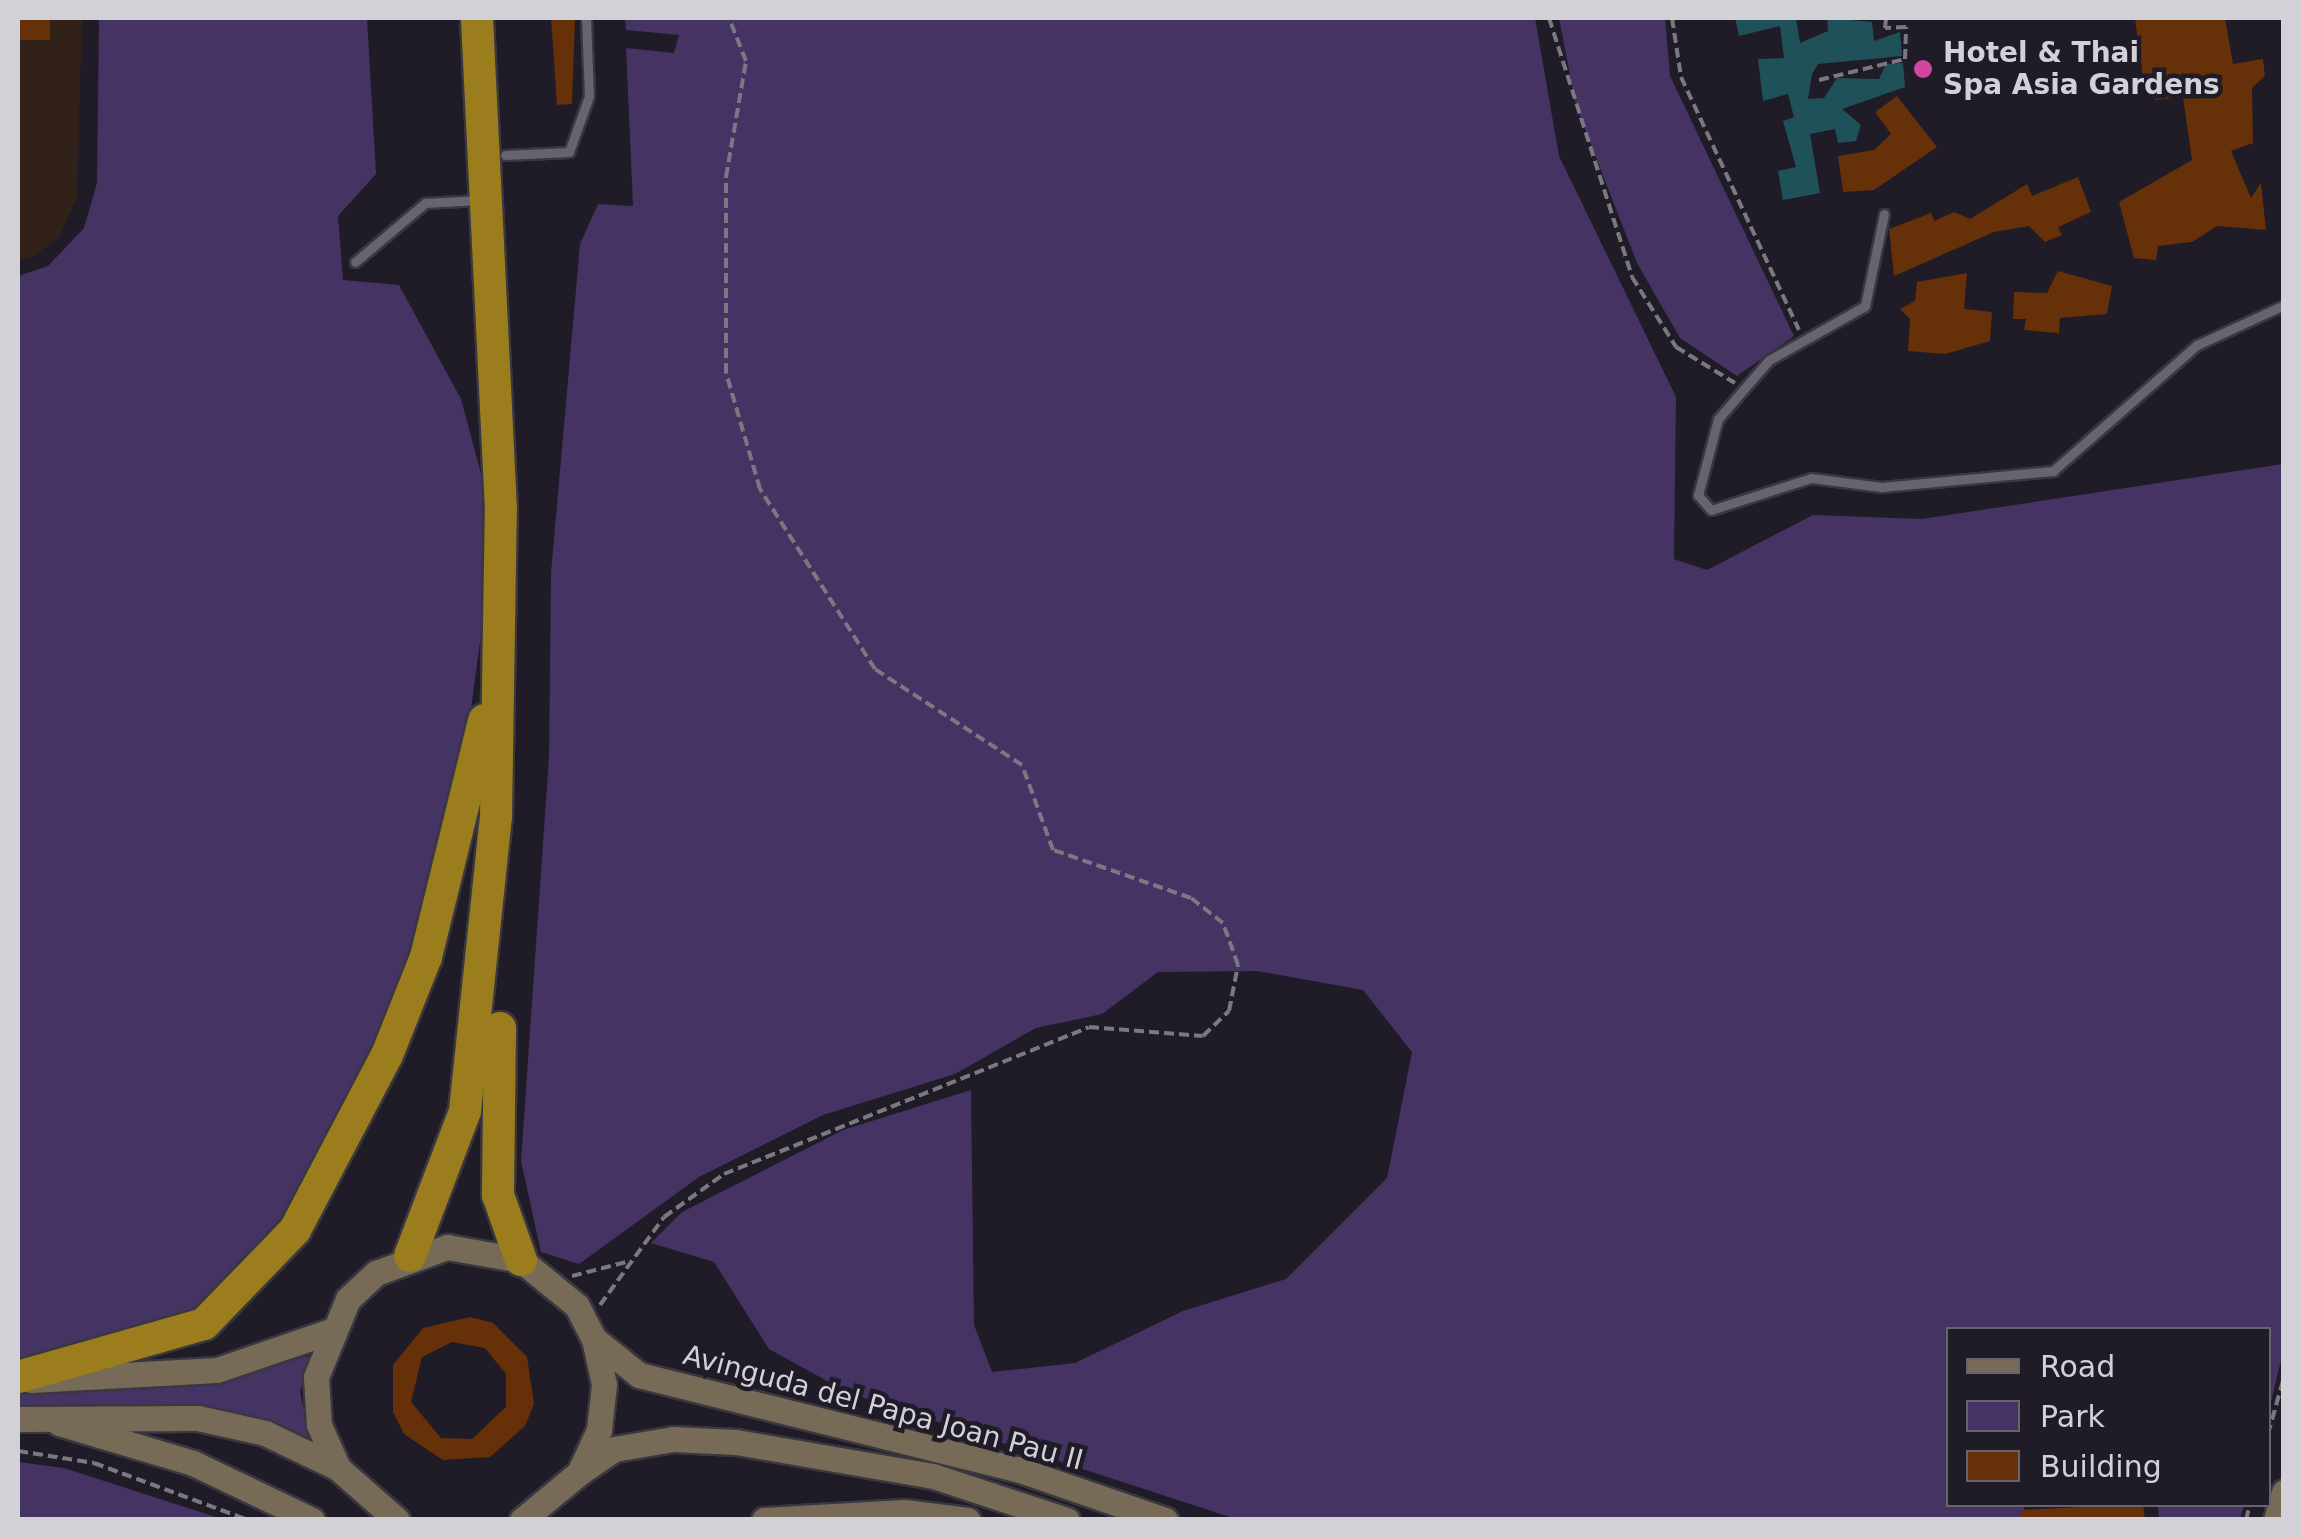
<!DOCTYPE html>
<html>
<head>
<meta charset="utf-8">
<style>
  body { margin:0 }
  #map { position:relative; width:2301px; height:1537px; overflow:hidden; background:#1f1c27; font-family:"DejaVu Sans",sans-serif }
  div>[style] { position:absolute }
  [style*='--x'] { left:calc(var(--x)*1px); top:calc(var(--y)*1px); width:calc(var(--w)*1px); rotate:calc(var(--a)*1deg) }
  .industrial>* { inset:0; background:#322119 }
  .green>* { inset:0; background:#443363 }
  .water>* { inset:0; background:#1f515a }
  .building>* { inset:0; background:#663008; transform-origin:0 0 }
  .path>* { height:4px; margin-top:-2px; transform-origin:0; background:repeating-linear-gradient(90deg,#7b7881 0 10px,transparent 0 15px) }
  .roads { filter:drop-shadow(2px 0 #393740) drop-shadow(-2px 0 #393740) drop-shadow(0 2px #393740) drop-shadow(0 -2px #393740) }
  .lane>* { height:9px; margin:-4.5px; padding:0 4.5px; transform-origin:4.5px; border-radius:4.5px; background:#676370 }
  .secondary>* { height:25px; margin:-12.5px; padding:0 12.5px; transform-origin:12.5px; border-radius:12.5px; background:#776b57 }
  .highway>* { height:32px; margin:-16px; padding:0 16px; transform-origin:16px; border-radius:16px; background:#9c7d1d }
  .dots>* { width:28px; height:28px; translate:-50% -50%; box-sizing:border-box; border:5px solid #1f1c27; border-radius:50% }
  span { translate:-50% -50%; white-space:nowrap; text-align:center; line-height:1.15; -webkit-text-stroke:9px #1f1c27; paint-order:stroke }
  .poi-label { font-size:28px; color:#d3d1d8; font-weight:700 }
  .left { translate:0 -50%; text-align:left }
  .street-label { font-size:28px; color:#d3d1d8 }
  .frame { position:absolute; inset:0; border:20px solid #d3d1d8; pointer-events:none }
  .legend { position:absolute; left:1946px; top:1327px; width:325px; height:180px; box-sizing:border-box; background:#1f1c27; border:2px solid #67646e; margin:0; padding:12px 18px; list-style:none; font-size:30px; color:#d3d1d8 }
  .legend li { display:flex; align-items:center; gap:20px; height:50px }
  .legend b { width:50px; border:2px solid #67646e }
</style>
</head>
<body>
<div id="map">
  <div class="industrial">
    <div style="clip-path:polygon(18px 18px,82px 18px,77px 197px,58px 239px,28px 259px,18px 259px)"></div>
  </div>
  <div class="green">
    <div style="clip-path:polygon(99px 18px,367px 18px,376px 174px,338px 216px,343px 280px,399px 285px,461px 399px,483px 481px,481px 634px,460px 792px,395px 1013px,276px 1239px,198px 1315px,18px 1359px,18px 276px,48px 266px,84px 228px,97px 183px)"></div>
    <div style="clip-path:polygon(625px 18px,1535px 18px,1559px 156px,1676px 397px,1674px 559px,1707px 570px,1813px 515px,1922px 519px,2283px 464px,2284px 1348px,2269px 1410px,2268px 1330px,1948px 1330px,1948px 1504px,2024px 1505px,2025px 1519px,1236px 1519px,849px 1393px,769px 1349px,714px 1262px,651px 1243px,682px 1212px,843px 1130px,971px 1090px,974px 1325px,992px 1372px,1075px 1363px,1183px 1311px,1286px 1279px,1387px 1178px,1412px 1052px,1363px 990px,1257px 971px,1158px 972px,1102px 1014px,1036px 1028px,955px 1074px,823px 1115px,699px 1177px,579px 1264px,541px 1252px,521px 1161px,549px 757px,551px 573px,580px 244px,598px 204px,633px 206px,626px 48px,674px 53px,679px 35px,626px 30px)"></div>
    <div style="clip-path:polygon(1559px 18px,1665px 18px,1670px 76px,1794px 336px,1737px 376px,1680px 338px,1637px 263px,1576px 106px)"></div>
    <div style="clip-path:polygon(309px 1356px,300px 1392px,310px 1439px,224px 1413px,154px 1405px,18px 1406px,18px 1392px,154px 1389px)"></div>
    <div style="clip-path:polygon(18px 1462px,64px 1468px,222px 1519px,18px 1519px)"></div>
    <div style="clip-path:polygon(2158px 1505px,2158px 1504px,2244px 1505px,2240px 1520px,2159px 1519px)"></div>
  </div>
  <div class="water">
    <div style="clip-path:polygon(1735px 18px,1796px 18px,1800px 43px,1828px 31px,1827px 18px,1872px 22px,1874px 41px,1900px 32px,1902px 56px,1818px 64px,1812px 74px,1808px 99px,1824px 98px,1837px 78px,1879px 79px,1886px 64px,1903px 63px,1905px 87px,1842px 109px,1861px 125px,1856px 141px,1838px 143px,1835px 129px,1810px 134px,1820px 193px,1783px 200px,1778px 171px,1796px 167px,1783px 121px,1794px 117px,1788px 94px,1763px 101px,1758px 59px,1784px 58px,1780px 26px,1739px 36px)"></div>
  </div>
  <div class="building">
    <div style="left:18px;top:18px;width:32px;height:22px"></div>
    <div style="clip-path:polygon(551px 18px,575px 18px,572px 104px,557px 105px)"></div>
    <div style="clip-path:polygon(2135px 18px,2225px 18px,2233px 64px,2263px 59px,2265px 76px,2252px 88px,2253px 143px,2231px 151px,2251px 198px,2261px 183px,2266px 230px,2217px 226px,2192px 242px,2158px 246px,2156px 260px,2134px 258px,2119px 202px,2192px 160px,2183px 97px,2155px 100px,2152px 78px,2143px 79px)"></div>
    <div style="clip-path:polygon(1897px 96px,1937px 147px,1874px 190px,1843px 192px,1838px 156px,1874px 150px,1891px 134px,1875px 112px)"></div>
    <div style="clip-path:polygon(2078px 177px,2091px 212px,2058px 227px,2062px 235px,2045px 242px,2029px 226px,1994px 232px,1894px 276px,1889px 229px,1931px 213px,1934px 221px,1954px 212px,1970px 219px,2027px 184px,2032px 196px)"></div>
    <div style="clip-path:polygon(2058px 271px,2112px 286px,2107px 314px,2060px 318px,2059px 333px,2024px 330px,2026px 319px,2013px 319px,2014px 292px,2047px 293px)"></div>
    <div style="clip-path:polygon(1967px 273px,1964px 309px,1992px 312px,1990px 341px,1945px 354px,1908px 351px,1910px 319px,1900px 309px,1915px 301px,1917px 282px)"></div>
    <div style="clip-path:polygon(evenodd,470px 1317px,493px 1323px,527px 1357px,534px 1404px,525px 1426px,490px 1457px,443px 1460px,404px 1434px,393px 1412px,393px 1365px,423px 1328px,470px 1317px,452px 1342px,485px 1348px,506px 1374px,506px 1407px,472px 1439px,441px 1438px,411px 1402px,422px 1357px,452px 1342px)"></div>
    <div style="clip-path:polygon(2143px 1504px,2145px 1520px,2022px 1520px,2021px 1510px)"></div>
  </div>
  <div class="path">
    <div style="--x:1549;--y:18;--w:272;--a:72.2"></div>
    <div style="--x:1632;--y:277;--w:83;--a:57.8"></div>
    <div style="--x:1676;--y:347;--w:69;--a:31.4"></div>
    <div style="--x:1672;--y:18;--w:60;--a:81.3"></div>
    <div style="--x:1681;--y:77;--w:279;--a:65"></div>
    <div style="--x:1819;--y:80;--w:89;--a:-13.7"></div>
    <div style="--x:1905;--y:59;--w:32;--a:-88"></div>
    <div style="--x:1906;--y:27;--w:21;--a:177"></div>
    <div style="--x:1885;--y:28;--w:10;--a:-84"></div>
    <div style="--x:572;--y:1276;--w:60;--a:-14.5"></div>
    <div style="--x:600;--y:1305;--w:109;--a:-54"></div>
    <div style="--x:664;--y:1217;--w:74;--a:-35.6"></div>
    <div style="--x:724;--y:1174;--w:393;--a:-21.9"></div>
    <div style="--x:1089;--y:1027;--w:114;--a:4.5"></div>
    <div style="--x:1203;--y:1036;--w:36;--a:-44"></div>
    <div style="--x:1229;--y:1011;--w:47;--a:-78.9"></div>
    <div style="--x:1238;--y:965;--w:45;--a:-109.7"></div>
    <div style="--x:1223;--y:923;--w:41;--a:-142"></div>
    <div style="--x:1191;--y:898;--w:146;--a:-160.8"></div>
    <div style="--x:1053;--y:850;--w:90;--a:-110"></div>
    <div style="--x:1022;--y:765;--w:176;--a:-146.9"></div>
    <div style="--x:875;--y:669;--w:214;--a:-122.6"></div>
    <div style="--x:760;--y:489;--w:121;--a:-106.3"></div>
    <div style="--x:726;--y:373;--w:196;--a:-90"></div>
    <div style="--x:726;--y:177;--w:118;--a:-80.2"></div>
    <div style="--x:746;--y:61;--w:46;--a:-111.6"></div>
    <div style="--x:2268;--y:1434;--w:59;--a:-74.3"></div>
    <div style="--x:18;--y:1451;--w:77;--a:9"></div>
    <div style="--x:94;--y:1463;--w:164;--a:20.3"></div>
    <div style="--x:2246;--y:1520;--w:16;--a:-76"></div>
  </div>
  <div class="roads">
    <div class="lane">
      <div style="--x:505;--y:155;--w:64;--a:-2.7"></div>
      <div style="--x:569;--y:152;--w:59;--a:-70.3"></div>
      <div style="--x:589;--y:96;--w:78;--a:-92.2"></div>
      <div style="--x:1884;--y:214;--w:94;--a:101.7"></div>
      <div style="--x:1865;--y:306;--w:110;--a:150.6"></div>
      <div style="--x:1769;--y:360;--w:78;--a:130.8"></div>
      <div style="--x:1718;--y:419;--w:79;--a:104.7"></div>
      <div style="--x:1698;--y:495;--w:20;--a:49"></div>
      <div style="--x:1711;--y:510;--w:105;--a:-17.7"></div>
      <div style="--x:1811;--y:478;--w:71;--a:7.3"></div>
      <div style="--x:1881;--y:487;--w:173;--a:-5.3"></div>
      <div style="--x:2053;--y:471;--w:191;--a:-41.2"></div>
      <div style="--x:2197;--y:345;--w:96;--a:-24.7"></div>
      <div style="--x:355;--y:262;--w:92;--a:-40.1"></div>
      <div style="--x:425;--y:203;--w:54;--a:-3.2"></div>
    </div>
    <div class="secondary">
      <div style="--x:594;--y:1339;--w:58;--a:38.7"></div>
      <div style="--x:639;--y:1375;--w:390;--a:14"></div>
      <div style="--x:1017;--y:1469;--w:157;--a:19"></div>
      <div style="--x:31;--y:1380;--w:186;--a:-3.1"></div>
      <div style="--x:217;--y:1370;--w:117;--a:-18.9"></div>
      <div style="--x:18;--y:1419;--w:180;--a:-0.3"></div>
      <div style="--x:198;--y:1418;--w:69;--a:12.6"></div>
      <div style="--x:265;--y:1433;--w:81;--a:25.6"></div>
      <div style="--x:59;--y:1423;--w:140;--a:16.6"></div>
      <div style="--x:193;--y:1463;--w:132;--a:25.6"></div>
      <div style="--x:579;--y:1473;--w:42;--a:-34.4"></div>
      <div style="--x:614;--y:1449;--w:60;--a:-9.6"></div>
      <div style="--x:673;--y:1439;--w:63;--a:2.7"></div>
      <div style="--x:736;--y:1442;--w:200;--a:9.8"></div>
      <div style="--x:933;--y:1476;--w:141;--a:18.2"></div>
      <div style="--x:397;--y:1520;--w:79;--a:-138.6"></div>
      <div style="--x:338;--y:1468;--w:47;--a:-113.8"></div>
      <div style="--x:319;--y:1425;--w:48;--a:-93.6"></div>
      <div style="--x:316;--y:1377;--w:84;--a:-67.7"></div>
      <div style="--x:348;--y:1299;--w:38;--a:-43"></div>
      <div style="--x:376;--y:1273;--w:76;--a:-20.1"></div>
      <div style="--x:447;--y:1247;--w:75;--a:10"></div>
      <div style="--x:521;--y:1260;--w:72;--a:39.4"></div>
      <div style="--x:577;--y:1306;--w:37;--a:63"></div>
      <div style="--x:594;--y:1339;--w:46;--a:77.5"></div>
      <div style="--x:604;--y:1384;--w:46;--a:96.2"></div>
      <div style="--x:599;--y:1430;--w:47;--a:114.9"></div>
      <div style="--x:579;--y:1473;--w:74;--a:140.5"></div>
      <div style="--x:764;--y:1520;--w:140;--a:-3.3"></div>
      <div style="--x:904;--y:1512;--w:64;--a:7.1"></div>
      <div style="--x:2276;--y:1520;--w:29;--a:-74"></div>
    </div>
    <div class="highway">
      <div style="--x:500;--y:1028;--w:167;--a:90.7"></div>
      <div style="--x:498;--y:1195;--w:69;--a:70.5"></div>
      <div style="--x:410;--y:1256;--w:155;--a:-69.2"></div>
      <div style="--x:465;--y:1111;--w:296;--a:-84"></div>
      <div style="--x:496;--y:817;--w:307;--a:-89.1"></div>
      <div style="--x:501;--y:510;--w:493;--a:-92.8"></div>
      <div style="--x:18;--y:1377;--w:193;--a:-15.9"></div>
      <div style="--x:204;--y:1324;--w:131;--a:-45.9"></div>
      <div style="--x:295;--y:1230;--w:198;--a:-62.3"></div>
      <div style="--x:387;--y:1055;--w:105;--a:-68.3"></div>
      <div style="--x:426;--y:957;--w:244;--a:-76.2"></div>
    </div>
  </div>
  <div class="dots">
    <div style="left:1923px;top:69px;background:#d1479c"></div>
  </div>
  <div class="poi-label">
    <span class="left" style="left:1943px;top:69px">Hotel &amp; Thai<br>Spa Asia Gardens</span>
  </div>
  <div class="street-label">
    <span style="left:883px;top:1408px;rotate:15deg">Avinguda del Papa Joan Pau II</span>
  </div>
  <div class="frame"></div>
  <ul class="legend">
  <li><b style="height:12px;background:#776b57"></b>Road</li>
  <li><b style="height:28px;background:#443363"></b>Park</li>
  <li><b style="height:28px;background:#663008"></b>Building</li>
  </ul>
</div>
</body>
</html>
